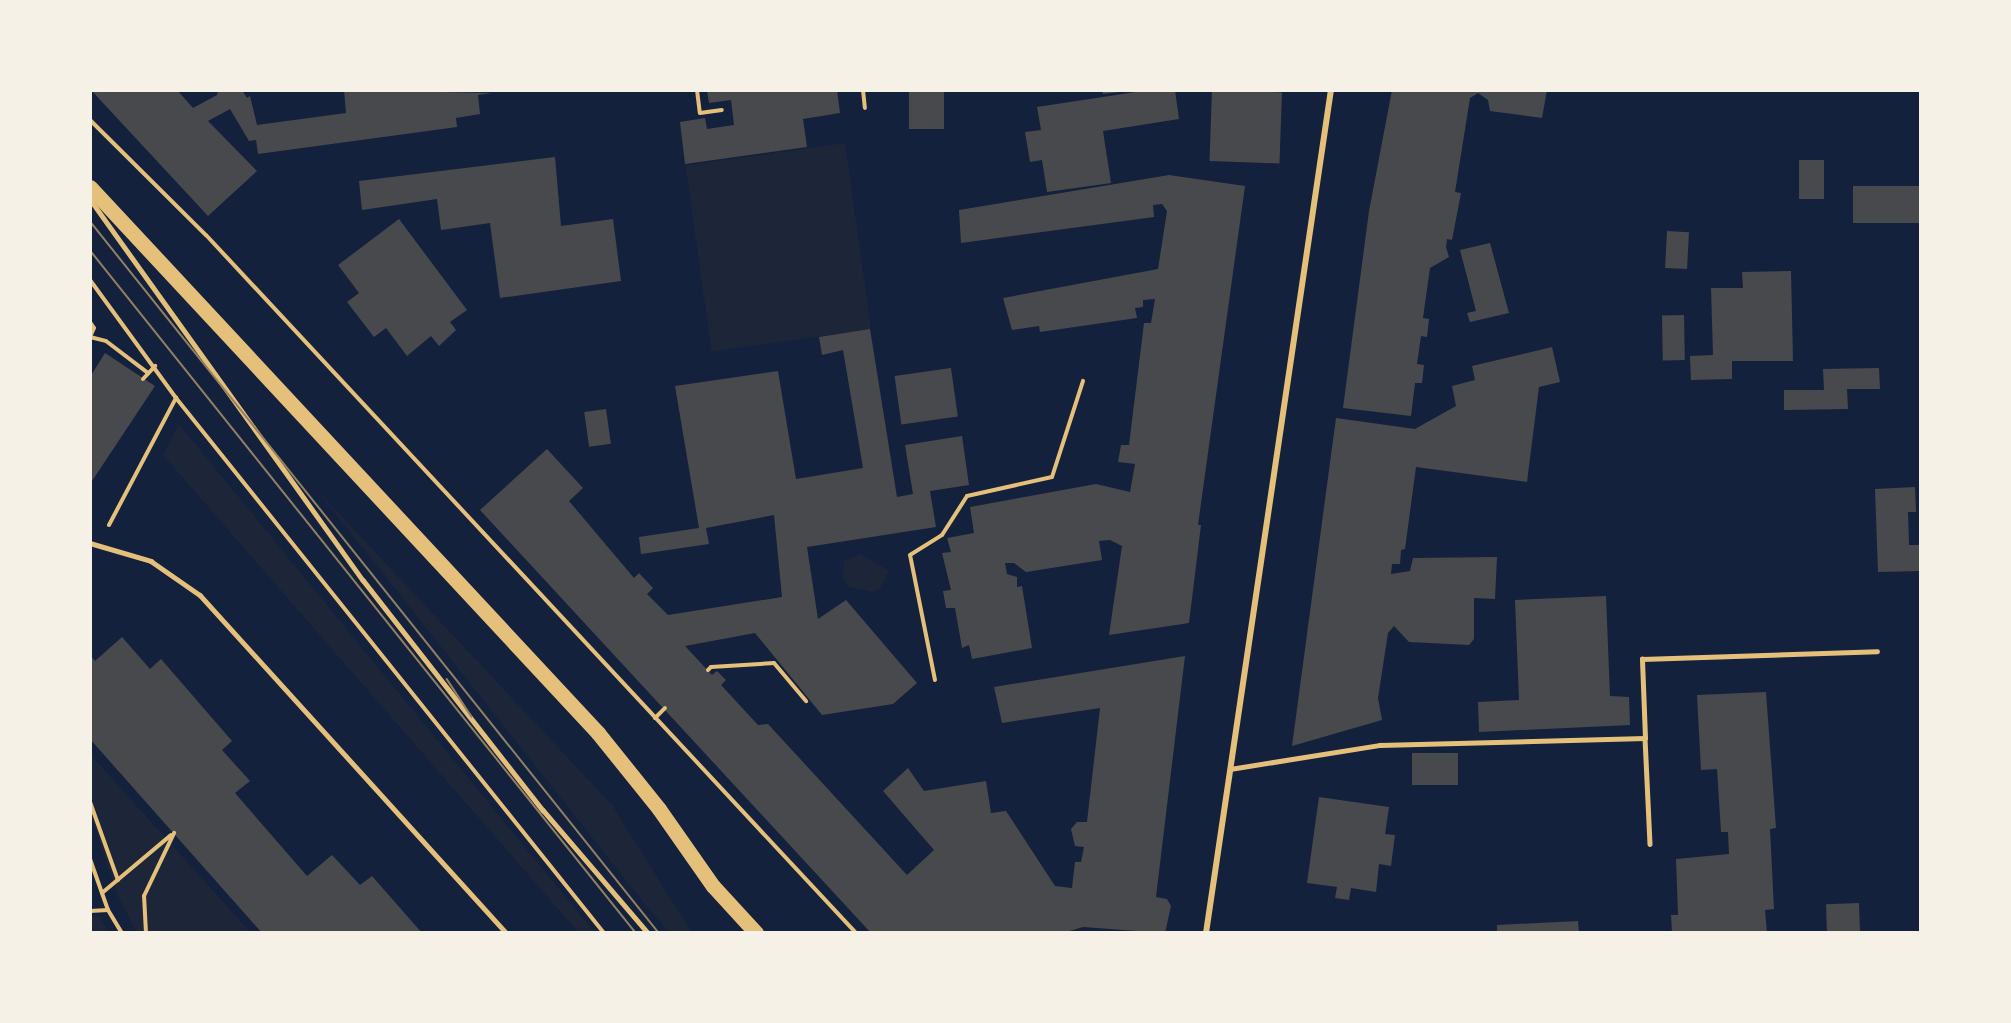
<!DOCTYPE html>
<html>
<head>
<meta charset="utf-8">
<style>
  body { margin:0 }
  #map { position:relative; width:2011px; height:1023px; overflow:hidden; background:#14213d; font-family:Manrope,sans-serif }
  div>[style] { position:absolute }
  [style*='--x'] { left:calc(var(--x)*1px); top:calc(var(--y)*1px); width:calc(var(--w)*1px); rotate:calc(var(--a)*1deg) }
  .green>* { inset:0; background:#1d2539; transform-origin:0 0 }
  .building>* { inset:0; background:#48494c; transform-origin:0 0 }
  .path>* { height:4px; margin:-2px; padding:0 2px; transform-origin:2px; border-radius:2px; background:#e5c07b }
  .service>* { height:4.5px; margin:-2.25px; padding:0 2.25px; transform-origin:2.25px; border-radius:2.25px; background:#e5c07b }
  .minor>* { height:6px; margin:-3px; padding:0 3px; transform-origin:3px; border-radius:3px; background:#e5c07b }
  .primary>* { height:15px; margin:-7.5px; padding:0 7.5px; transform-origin:7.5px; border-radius:7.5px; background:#e5c07b }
  .tram>* { height:1.5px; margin:-0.75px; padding:0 0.75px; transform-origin:0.75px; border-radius:0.75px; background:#918062 }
  span { translate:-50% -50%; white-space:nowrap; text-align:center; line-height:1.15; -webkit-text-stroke:4.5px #f6f1e7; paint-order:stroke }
  .frame { position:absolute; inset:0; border:92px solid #f6f1e7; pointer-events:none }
</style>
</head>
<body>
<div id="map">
  <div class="green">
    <div style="left:845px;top:143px;width:188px;height:161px;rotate:82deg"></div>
    <div style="clip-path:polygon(179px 424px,595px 933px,579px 933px,163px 455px)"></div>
    <div style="clip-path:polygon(316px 489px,612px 805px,692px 933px,670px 933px,648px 908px)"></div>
    <div style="clip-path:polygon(861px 554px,889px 571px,880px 588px,872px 592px,849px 587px,842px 577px,844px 561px)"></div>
    <div style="clip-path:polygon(90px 754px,251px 933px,137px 933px,119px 898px,90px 813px)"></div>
    <div style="clip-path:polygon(99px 916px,110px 933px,90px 933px,90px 917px)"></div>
  </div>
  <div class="building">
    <div style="clip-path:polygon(91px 90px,177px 90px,193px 108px,217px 95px,218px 90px,242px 90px,247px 98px,250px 96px,257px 125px,346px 113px,344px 90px,492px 93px,478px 95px,480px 114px,456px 118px,457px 127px,258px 154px,256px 140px,249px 141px,230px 109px,208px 121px,257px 171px,208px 216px)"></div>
    <div style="clip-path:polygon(707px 90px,837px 90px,840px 113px,803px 119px,807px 147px,685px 164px,680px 122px,705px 118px,707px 129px,734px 125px,731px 100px,709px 103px)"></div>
    <div style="left:909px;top:90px;width:35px;height:39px"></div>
    <div style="clip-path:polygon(1102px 90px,1128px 90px,1128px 91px,1103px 94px)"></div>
    <div style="clip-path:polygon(1149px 90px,1175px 90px,1179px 119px,1103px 131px,1111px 183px,1047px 192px,1042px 160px,1030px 162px,1025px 132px,1041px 130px,1037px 107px)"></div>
    <div style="left:1212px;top:90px;width:70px;height:71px;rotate:2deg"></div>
    <div style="clip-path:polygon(1392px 90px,1547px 90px,1542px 118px,1490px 111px,1488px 100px,1478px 93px,1470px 98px,1455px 192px,1461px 193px,1452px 240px,1447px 239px,1446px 247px,1449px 257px,1430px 268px,1423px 318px,1429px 319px,1427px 337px,1421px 336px,1417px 364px,1424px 365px,1422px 383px,1415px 383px,1411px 416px,1343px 408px,1369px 211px)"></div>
    <div style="clip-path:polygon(555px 157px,561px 226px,613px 219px,621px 281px,500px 298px,490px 223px,441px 230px,437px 199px,362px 210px,359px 181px)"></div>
    <div style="left:1799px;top:160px;width:25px;height:39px"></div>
    <div style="clip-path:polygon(1169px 175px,1245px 186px,1198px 525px,1201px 525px,1189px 623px,1109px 635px,1122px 546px,1110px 540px,1099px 541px,1102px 560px,1026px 572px,1014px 563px,1005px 563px,1007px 574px,1017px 577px,1017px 587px,1022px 586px,1032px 648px,972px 659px,969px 645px,962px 648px,955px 608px,946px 608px,943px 591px,951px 590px,942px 553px,951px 552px,947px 538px,974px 533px,970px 507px,1096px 484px,1130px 492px,1135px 464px,1118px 462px,1121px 445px,1129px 445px,1144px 323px,1151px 323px,1155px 299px,1143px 300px,1143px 307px,1135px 308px,1137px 318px,1040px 332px,1039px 326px,1012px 330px,1003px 298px,1158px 269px,1167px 211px,1162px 204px,1153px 205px,1154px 217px,961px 243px,959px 210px)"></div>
    <div style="left:1921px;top:186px;width:37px;height:68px;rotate:90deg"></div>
    <div style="clip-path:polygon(399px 219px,467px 310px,450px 322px,456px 330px,439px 346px,431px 336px,407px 356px,386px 328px,374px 337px,347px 302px,359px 293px,338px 265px)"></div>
    <div style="left:1667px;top:231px;width:22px;height:37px;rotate:3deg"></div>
    <div style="clip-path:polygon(1490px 243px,1509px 313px,1470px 322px,1467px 313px,1476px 311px,1460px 250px)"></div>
    <div style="clip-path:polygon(1791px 271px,1793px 361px,1732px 361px,1732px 379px,1691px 380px,1690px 356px,1713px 355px,1711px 288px,1743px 288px,1742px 272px)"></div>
    <div style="left:1684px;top:315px;width:45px;height:22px;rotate:89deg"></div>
    <div style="clip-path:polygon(870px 329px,897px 497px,913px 494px,905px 445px,962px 436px,969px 485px,930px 491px,936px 527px,807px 547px,818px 619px,846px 600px,917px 683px,893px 704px,822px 715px,755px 633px,685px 646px,712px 675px,717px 671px,726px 680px,721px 685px,758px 725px,768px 724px,907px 875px,934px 850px,883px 791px,908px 768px,924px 791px,986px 781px,991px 813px,1006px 811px,1055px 886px,1072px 888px,1075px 862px,1081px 862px,1084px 847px,1075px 846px,1071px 829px,1077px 822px,1087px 822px,1100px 708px,1002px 723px,994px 687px,1185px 656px,1156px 897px,1167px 899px,1171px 906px,1165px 933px,1083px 927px,1063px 933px,871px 933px,480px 510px,547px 449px,583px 488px,569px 501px,634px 578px,639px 573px,653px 588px,647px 594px,668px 615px,782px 597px,774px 515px,706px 528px,709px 544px,641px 554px,639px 537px,699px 528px,675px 386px,778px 371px,796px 479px,863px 468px,843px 350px,822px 355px,819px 337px)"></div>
    <div style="clip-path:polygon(1552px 347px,1560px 382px,1539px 387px,1527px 482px,1416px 467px,1405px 549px,1401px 550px,1400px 564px,1392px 564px,1391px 574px,1410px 571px,1413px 558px,1497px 557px,1495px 599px,1474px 598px,1474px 639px,1469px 645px,1409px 642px,1394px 626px,1388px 633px,1378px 698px,1382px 720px,1292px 746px,1336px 418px,1415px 429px,1456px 406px,1452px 386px,1475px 380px,1472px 366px)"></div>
    <div style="clip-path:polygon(105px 353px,155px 386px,90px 484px,90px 377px)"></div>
    <div style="left:951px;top:368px;width:49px;height:57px;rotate:82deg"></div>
    <div style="clip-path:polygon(1879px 368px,1880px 389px,1847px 389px,1848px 409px,1784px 410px,1784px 390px,1824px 390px,1823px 369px)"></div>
    <div style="left:606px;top:409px;width:35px;height:22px;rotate:82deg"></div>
    <div style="clip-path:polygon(1915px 487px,1916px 512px,1908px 512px,1909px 545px,1921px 545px,1921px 571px,1878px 572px,1875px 489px)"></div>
    <div style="clip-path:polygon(1606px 596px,1610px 696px,1629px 697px,1630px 725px,1479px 732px,1478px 702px,1519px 700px,1515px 600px)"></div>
    <div style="clip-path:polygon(122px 637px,150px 669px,161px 659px,232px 741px,222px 750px,250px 781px,235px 793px,307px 876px,332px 855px,360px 885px,372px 876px,422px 933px,262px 933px,90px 739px,90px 655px,95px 661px)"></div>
    <div style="clip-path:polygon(1766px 692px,1776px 828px,1770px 829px,1774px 909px,1765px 910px,1767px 933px,1672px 933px,1671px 915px,1678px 915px,1676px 859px,1729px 854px,1728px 832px,1721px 832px,1717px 769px,1701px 770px,1697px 695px)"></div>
    <div style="left:1412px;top:753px;width:46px;height:32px"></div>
    <div style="clip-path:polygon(1319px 797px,1389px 807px,1385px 834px,1395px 835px,1391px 866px,1379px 864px,1376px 892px,1351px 888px,1349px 900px,1335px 898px,1337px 887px,1307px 883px)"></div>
    <div style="left:1859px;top:903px;width:30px;height:33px;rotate:88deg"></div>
    <div style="clip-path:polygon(1578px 921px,1579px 933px,1497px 933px,1497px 925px)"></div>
  </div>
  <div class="path">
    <div style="--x:697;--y:90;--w:23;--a:83"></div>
    <div style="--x:700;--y:113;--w:22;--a:-8"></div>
    <div style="--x:863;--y:90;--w:18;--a:84"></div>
    <div style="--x:90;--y:120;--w:163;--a:44.8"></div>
    <div style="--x:206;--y:235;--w:954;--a:47.04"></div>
    <div style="--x:90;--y:280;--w:146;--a:53.9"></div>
    <div style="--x:176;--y:398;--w:685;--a:51.34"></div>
    <div style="--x:90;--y:322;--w:7;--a:56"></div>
    <div style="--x:94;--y:328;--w:10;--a:114"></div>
    <div style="--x:90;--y:337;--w:16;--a:14"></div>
    <div style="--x:106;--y:341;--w:53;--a:37.3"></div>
    <div style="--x:143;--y:379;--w:18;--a:-47"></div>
    <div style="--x:109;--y:525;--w:144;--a:-62.2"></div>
    <div style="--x:708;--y:670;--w:4;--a:-45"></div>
    <div style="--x:711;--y:667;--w:63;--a:-3.6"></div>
    <div style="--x:774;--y:663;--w:50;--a:49.9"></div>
    <div style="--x:935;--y:680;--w:127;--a:-101.3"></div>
    <div style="--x:910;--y:555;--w:38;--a:-32"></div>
    <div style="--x:942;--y:535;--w:46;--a:-57.3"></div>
    <div style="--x:967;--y:496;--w:87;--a:-12.6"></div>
    <div style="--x:1052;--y:477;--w:101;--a:-72.1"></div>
    <div style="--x:655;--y:718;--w:14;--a:-45"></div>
    <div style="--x:90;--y:802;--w:83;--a:70.3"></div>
    <div style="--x:90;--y:859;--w:54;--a:70.6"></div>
    <div style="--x:108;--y:910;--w:27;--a:59"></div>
    <div style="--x:102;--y:893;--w:90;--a:-40"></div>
    <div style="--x:90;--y:911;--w:18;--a:-3"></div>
    <div style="--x:146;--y:933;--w:37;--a:-93"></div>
    <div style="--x:144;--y:896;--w:70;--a:-64.5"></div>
  </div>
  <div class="service">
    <div style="--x:90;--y:199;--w:469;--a:54.4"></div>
    <div style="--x:363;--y:580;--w:292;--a:52"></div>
    <div style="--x:543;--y:810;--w:162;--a:49.5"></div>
    <div style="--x:90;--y:543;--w:64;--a:16.4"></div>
    <div style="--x:151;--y:561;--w:60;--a:34.8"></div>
    <div style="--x:200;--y:595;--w:457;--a:47.8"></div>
    <div style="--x:1645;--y:738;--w:79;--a:-92.2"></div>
    <div style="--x:1642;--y:659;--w:235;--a:-1.9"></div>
    <div style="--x:1230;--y:769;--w:152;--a:-9.1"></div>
    <div style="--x:1380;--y:745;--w:265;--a:-1.5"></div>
    <div style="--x:1645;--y:738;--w:106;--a:87.3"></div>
  </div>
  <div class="minor">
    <div style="--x:1206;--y:933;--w:852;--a:-81.57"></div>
  </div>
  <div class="primary">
    <div style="--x:90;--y:187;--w:746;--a:47.06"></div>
    <div style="--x:598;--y:733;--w:97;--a:51.2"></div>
    <div style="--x:659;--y:809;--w:94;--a:55"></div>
    <div style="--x:713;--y:886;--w:64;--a:47.5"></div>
  </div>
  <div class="tram">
    <div style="--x:90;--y:221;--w:911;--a:51.37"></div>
    <div style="--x:90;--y:250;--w:874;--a:51.36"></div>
    <div style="--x:447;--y:679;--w:45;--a:56.7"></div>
  </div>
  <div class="frame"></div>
</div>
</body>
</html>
